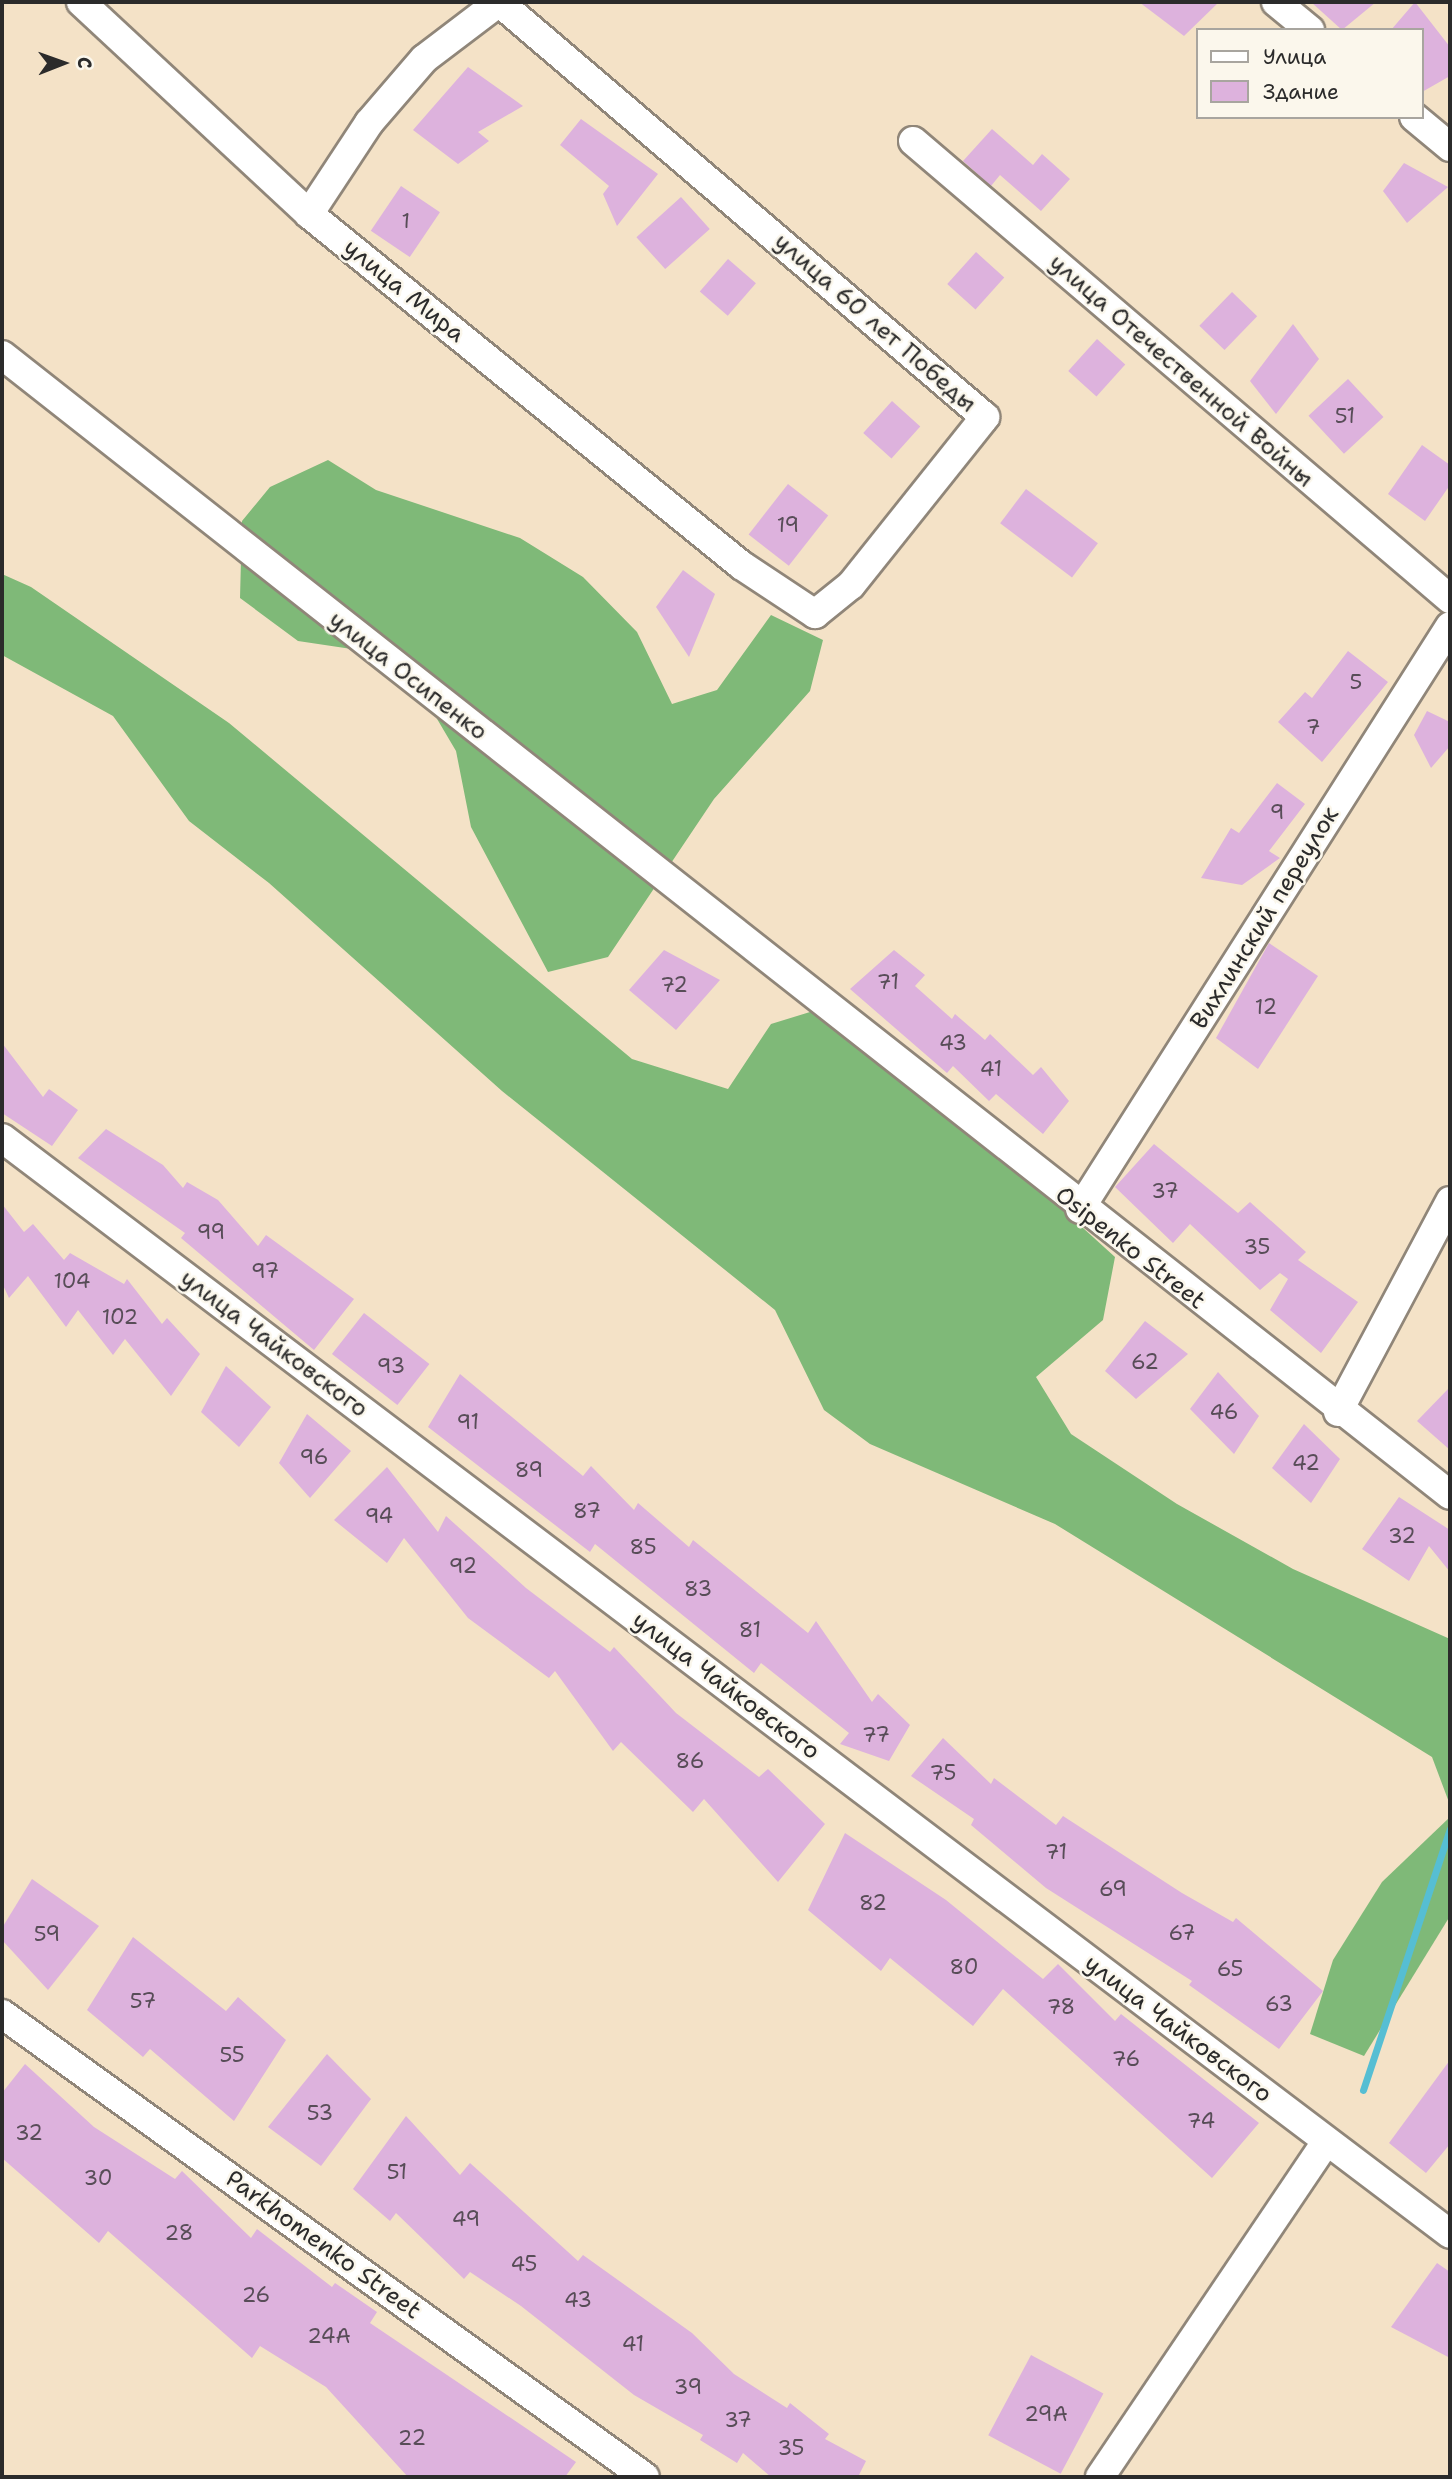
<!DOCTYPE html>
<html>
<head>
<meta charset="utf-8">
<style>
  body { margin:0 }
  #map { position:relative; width:1452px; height:2479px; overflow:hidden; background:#f4e2c7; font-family:"Shantell Sans",sans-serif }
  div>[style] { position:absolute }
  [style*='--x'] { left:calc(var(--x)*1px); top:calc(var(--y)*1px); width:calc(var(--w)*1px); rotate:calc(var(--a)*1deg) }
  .forest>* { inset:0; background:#7fb978 }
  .stream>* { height:7px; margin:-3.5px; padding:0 3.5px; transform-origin:3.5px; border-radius:3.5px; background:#56bed3 }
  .building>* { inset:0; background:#ddb2dd; transform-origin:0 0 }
  .roads { filter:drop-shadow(2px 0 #908679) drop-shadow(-2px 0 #908679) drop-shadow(0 2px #908679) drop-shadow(0 -2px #908679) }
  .street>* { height:28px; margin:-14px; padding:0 14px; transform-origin:14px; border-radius:14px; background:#fff }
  span { translate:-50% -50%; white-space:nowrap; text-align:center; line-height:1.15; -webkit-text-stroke:5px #fbf7ec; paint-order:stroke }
  .number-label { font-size:21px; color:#584d58 }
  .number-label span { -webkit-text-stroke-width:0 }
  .street-label { font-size:24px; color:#2b2b2b }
  .frame { position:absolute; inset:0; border:4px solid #2b2b2b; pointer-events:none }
  .legend { position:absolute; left:1196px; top:28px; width:228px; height:91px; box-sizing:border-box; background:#fbf7ec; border:2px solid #a8a59f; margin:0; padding:9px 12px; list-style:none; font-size:21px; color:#2b2b2b }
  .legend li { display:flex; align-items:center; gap:14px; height:35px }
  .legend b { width:35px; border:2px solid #a8a59f }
  .north { position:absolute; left:28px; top:28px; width:70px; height:70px; -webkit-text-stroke:5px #fbf7ec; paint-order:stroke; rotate:89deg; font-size:19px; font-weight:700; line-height:28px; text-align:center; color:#2b2b2b }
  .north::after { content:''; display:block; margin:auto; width:24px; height:32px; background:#2b2b2b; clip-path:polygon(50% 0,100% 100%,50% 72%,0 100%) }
</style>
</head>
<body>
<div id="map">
  <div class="forest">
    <div style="clip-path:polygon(328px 460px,376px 490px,520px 538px,583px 577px,637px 632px,672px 704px,717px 690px,771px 615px,823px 640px,810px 691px,714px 799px,608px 957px,548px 972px,471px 827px,456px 751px,417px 685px,365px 651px,298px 641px,240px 598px,242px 521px,270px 487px)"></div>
    <div style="clip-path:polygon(2px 574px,31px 587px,229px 723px,632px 1059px,728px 1089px,771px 1024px,836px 1004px,1115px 1257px,1103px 1320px,1036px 1377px,1071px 1434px,1177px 1504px,1293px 1569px,1450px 1639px,1450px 1805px,1432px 1757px,1055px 1524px,870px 1444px,824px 1410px,775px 1310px,502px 1091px,269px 883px,189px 821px,113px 716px,2px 655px)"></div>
    <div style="clip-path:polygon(1450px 1817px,1450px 1916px,1364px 2056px,1310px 2034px,1333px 1960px,1382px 1882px)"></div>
  </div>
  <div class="stream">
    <div style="--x:1363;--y:2090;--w:275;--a:-71.6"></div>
  </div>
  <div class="building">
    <div style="clip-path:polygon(1139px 2px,1219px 2px,1184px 36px)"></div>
    <div style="clip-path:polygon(1311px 2px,1376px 2px,1342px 30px)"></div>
    <div style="clip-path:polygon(1415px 2px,1450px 47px,1450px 76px,1422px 92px,1422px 30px,1391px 30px)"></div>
    <div style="clip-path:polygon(468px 67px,523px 106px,478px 132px,489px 141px,458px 164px,413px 130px)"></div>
    <div style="clip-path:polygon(581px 119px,658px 174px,617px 226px,603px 194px,609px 186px,560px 145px)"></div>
    <div style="clip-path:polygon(992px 129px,1033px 165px,1042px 154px,1070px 179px,1041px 211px,1000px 175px,991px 186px,963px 161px)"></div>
    <div style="clip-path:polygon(1404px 163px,1448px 187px,1407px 223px,1383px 191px)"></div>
    <div style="left:401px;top:186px;width:47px;height:54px;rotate:34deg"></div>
    <div style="left:681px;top:197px;width:43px;height:60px;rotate:48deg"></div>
    <div style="left:976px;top:252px;width:38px;height:43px;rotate:42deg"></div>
    <div style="left:728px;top:259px;width:37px;height:43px;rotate:41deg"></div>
    <div style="left:1232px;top:292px;width:35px;height:47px;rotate:44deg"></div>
    <div style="clip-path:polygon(1293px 324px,1319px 359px,1276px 414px,1250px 381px)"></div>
    <div style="left:1097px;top:339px;width:38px;height:43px;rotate:42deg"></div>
    <div style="left:1348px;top:379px;width:52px;height:54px;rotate:47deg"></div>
    <div style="left:892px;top:401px;width:38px;height:43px;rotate:42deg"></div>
    <div style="clip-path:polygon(1422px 445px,1450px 465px,1450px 485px,1425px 521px,1388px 494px)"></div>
    <div style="left:788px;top:484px;width:51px;height:64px;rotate:38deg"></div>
    <div style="left:1026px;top:489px;width:90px;height:43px;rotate:37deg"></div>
    <div style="clip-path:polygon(683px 570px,715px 594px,689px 657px,656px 607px)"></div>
    <div style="clip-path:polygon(1348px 651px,1388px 682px,1322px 762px,1278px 722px,1305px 692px,1312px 698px)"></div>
    <div style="clip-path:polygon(1427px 711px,1450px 722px,1450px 746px,1431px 768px,1414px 735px)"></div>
    <div style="clip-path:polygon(1277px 783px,1305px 804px,1269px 851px,1280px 858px,1242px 885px,1201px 878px,1231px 828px,1239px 833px)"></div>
    <div style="clip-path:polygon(1269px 943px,1318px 976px,1258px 1069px,1216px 1038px)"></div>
    <div style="clip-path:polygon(664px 950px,720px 980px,676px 1030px,629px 990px)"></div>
    <div style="clip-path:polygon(894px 950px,925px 975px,915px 986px,952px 1019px,955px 1014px,985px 1040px,990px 1034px,1033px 1075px,1041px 1067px,1069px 1101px,1043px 1134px,996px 1094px,989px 1101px,953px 1066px,947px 1073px,850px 989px)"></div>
    <div style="clip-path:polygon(2px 1043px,43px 1097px,49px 1089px,78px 1110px,52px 1146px,2px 1113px)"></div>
    <div style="clip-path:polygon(106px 1129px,163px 1165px,183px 1188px,187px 1182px,218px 1200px,258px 1246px,266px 1235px,354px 1299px,314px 1350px,181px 1238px,185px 1233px,78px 1158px)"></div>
    <div style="clip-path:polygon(1154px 1144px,1238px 1213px,1250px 1202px,1306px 1252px,1298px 1260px,1358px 1302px,1321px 1353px,1270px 1310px,1288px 1279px,1280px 1273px,1260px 1290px,1190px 1224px,1173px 1243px,1115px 1187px)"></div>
    <div style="clip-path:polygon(2px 1204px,24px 1232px,33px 1224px,64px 1260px,70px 1253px,124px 1284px,127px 1279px,162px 1324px,167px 1318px,200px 1354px,171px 1396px,125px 1339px,113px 1355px,78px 1310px,66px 1327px,28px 1276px,9px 1298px,2px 1283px)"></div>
    <div style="left:364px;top:1313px;width:83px;height:52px;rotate:38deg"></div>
    <div style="clip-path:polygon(1145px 1321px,1188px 1354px,1136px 1399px,1105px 1371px)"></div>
    <div style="clip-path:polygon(226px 1366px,271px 1407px,239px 1447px,201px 1412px)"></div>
    <div style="clip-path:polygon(1218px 1372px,1259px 1416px,1234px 1454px,1190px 1409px)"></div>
    <div style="clip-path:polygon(460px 1374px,583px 1476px,591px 1466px,634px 1510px,638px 1503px,689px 1547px,693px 1540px,808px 1633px,816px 1621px,872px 1702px,878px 1694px,910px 1725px,889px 1761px,840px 1744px,849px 1733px,761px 1663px,754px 1673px,595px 1544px,590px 1552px,428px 1427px)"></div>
    <div style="clip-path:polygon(1450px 1387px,1450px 1450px,1417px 1421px)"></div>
    <div style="clip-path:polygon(307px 1414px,351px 1451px,310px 1498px,279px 1463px)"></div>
    <div style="clip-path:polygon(1304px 1424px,1340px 1459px,1311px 1503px,1272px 1468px)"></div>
    <div style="clip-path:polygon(387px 1467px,438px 1532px,446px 1516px,526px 1588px,610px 1652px,614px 1647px,676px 1713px,759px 1777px,768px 1769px,825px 1824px,778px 1882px,704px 1799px,693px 1812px,621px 1742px,613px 1751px,555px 1671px,549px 1678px,468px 1618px,404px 1538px,387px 1563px,334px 1520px)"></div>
    <div style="clip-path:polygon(1399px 1497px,1450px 1530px,1450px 1572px,1429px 1546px,1409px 1581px,1362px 1549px)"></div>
    <div style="clip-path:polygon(943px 1738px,991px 1784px,994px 1778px,1056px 1825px,1063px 1816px,1182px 1893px,1233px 1922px,1236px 1918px,1323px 1991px,1279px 2049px,1189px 1985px,1192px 1981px,1046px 1888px,971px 1825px,974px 1819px,911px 1776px)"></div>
    <div style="clip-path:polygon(845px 1833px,946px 1900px,1043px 1979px,1058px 1964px,1115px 2021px,1121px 2014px,1259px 2123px,1212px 2178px,1003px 1989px,973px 2026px,890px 1958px,881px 1971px,808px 1910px)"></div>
    <div style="clip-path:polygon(32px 1879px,99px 1926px,48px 1990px,2px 1940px,2px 1928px)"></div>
    <div style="clip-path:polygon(133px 1937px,226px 2011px,238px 1997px,286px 2040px,234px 2121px,150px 2049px,143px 2057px,87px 2010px)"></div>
    <div style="clip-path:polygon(327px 2054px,371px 2099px,321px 2166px,268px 2127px)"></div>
    <div style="clip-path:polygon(1450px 2060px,1450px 2144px,1426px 2173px,1389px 2143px)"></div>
    <div style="clip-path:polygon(25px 2064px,94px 2127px,175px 2179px,182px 2171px,251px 2238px,257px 2229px,332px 2287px,335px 2283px,377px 2312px,370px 2323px,576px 2462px,565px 2477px,408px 2477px,326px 2387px,260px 2346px,252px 2358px,108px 2231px,99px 2243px,2px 2158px,2px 2093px)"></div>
    <div style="clip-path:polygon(406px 2116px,460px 2175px,470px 2163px,578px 2261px,583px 2255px,692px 2333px,734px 2374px,787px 2408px,790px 2403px,829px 2434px,825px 2439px,866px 2461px,858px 2477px,771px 2477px,743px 2453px,737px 2463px,700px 2440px,703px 2435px,634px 2395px,521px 2306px,470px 2272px,464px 2279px,396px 2213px,390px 2221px,353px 2189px)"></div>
    <div style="clip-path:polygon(1437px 2263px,1450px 2272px,1450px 2358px,1391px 2327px)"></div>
    <div style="left:1031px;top:2355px;width:82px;height:91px;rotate:28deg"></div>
  </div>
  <div class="roads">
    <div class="street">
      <div style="--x:81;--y:2;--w:311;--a:42.9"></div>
      <div style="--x:309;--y:214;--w:557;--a:39.09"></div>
      <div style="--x:741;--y:565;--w:89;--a:33.5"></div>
      <div style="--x:815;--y:614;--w:46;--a:-38.9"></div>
      <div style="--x:851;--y:585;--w:215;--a:-51.4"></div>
      <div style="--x:985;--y:417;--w:639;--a:-139.51"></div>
      <div style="--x:499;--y:2;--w:94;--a:142.8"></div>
      <div style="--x:424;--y:59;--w:84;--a:130.7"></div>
      <div style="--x:369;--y:123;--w:109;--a:123.4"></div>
      <div style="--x:1276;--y:2;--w:44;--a:39.5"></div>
      <div style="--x:1414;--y:117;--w:47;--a:39.8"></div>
      <div style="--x:913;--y:141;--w:706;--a:40.46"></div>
      <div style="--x:2;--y:355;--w:1843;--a:38.21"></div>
      <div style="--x:2;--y:1138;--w:1816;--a:37.12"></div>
      <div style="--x:1080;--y:1209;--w:690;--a:-57.6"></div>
      <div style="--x:1338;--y:1412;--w:239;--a:-62"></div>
      <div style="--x:2;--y:2014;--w:792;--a:35.76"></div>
      <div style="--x:1100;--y:2477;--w:404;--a:-56"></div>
    </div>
  </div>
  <div class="number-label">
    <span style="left:406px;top:221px">1</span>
    <span style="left:1345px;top:416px">51</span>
    <span style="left:788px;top:525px">19</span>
    <span style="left:1356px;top:682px">5</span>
    <span style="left:1313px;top:727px">7</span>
    <span style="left:1277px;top:812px">9</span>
    <span style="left:888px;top:982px">71</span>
    <span style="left:674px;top:985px">72</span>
    <span style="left:1266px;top:1007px">12</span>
    <span style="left:953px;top:1043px">43</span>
    <span style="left:991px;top:1069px">41</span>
    <span style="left:1165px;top:1191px">37</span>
    <span style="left:211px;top:1232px">99</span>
    <span style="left:1257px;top:1247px">35</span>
    <span style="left:265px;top:1271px">97</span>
    <span style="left:72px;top:1281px">104</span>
    <span style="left:120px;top:1317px">102</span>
    <span style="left:1145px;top:1362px">62</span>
    <span style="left:391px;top:1366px">93</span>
    <span style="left:1224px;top:1412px">46</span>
    <span style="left:468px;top:1422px">91</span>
    <span style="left:314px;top:1457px">96</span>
    <span style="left:1306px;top:1463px">42</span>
    <span style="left:529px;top:1470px">89</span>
    <span style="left:587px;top:1511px">87</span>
    <span style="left:379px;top:1516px">94</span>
    <span style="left:1402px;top:1536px">32</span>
    <span style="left:643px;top:1547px">85</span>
    <span style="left:463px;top:1566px">92</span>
    <span style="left:698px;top:1589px">83</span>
    <span style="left:750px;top:1630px">81</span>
    <span style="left:876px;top:1735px">77</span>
    <span style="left:690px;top:1761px">86</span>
    <span style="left:943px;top:1773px">75</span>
    <span style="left:1056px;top:1852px">71</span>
    <span style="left:1113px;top:1889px">69</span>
    <span style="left:873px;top:1903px">82</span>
    <span style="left:1182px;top:1933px">67</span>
    <span style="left:47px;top:1934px">59</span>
    <span style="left:964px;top:1967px">80</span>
    <span style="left:1230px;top:1969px">65</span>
    <span style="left:143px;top:2001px">57</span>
    <span style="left:1279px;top:2004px">63</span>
    <span style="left:1061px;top:2007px">78</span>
    <span style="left:232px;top:2055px">55</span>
    <span style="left:1126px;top:2059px">76</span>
    <span style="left:320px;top:2113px">53</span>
    <span style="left:1201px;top:2121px">74</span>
    <span style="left:29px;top:2133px">32</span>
    <span style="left:397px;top:2172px">51</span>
    <span style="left:98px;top:2178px">30</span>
    <span style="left:466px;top:2219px">49</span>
    <span style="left:179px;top:2233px">28</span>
    <span style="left:524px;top:2264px">45</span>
    <span style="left:256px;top:2295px">26</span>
    <span style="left:578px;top:2300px">43</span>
    <span style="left:329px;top:2336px">24А</span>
    <span style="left:633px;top:2344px">41</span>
    <span style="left:688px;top:2387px">39</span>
    <span style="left:1046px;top:2414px">29А</span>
    <span style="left:738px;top:2420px">37</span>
    <span style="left:412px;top:2438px">22</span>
    <span style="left:791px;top:2448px">35</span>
  </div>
  <div class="street-label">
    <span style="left:404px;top:291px;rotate:39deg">улица Мира</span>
    <span style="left:875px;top:323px;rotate:41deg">улица 60 лет Победы</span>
    <span style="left:1181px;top:371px;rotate:41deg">улица Отечественной Войны</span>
    <span style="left:408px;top:676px;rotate:38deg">улица Осипенко</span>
    <span style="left:1265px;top:918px;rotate:-58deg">Вихлинский переулок</span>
    <span style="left:1130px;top:1248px;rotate:38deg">Osipenko Street</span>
    <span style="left:274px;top:1344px;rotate:37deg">улица Чайковского</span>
    <span style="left:726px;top:1686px;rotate:37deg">улица Чайковского</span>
    <span style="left:1178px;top:2029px;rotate:37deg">улица Чайковского</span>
    <span style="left:323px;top:2245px;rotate:36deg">Parkhomenko Street</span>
  </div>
  <div class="frame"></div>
  <ul class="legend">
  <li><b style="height:9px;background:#fff"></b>Улица</li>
  <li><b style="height:19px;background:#ddb2dd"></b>Здание</li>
  </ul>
  <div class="north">С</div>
</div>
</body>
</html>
